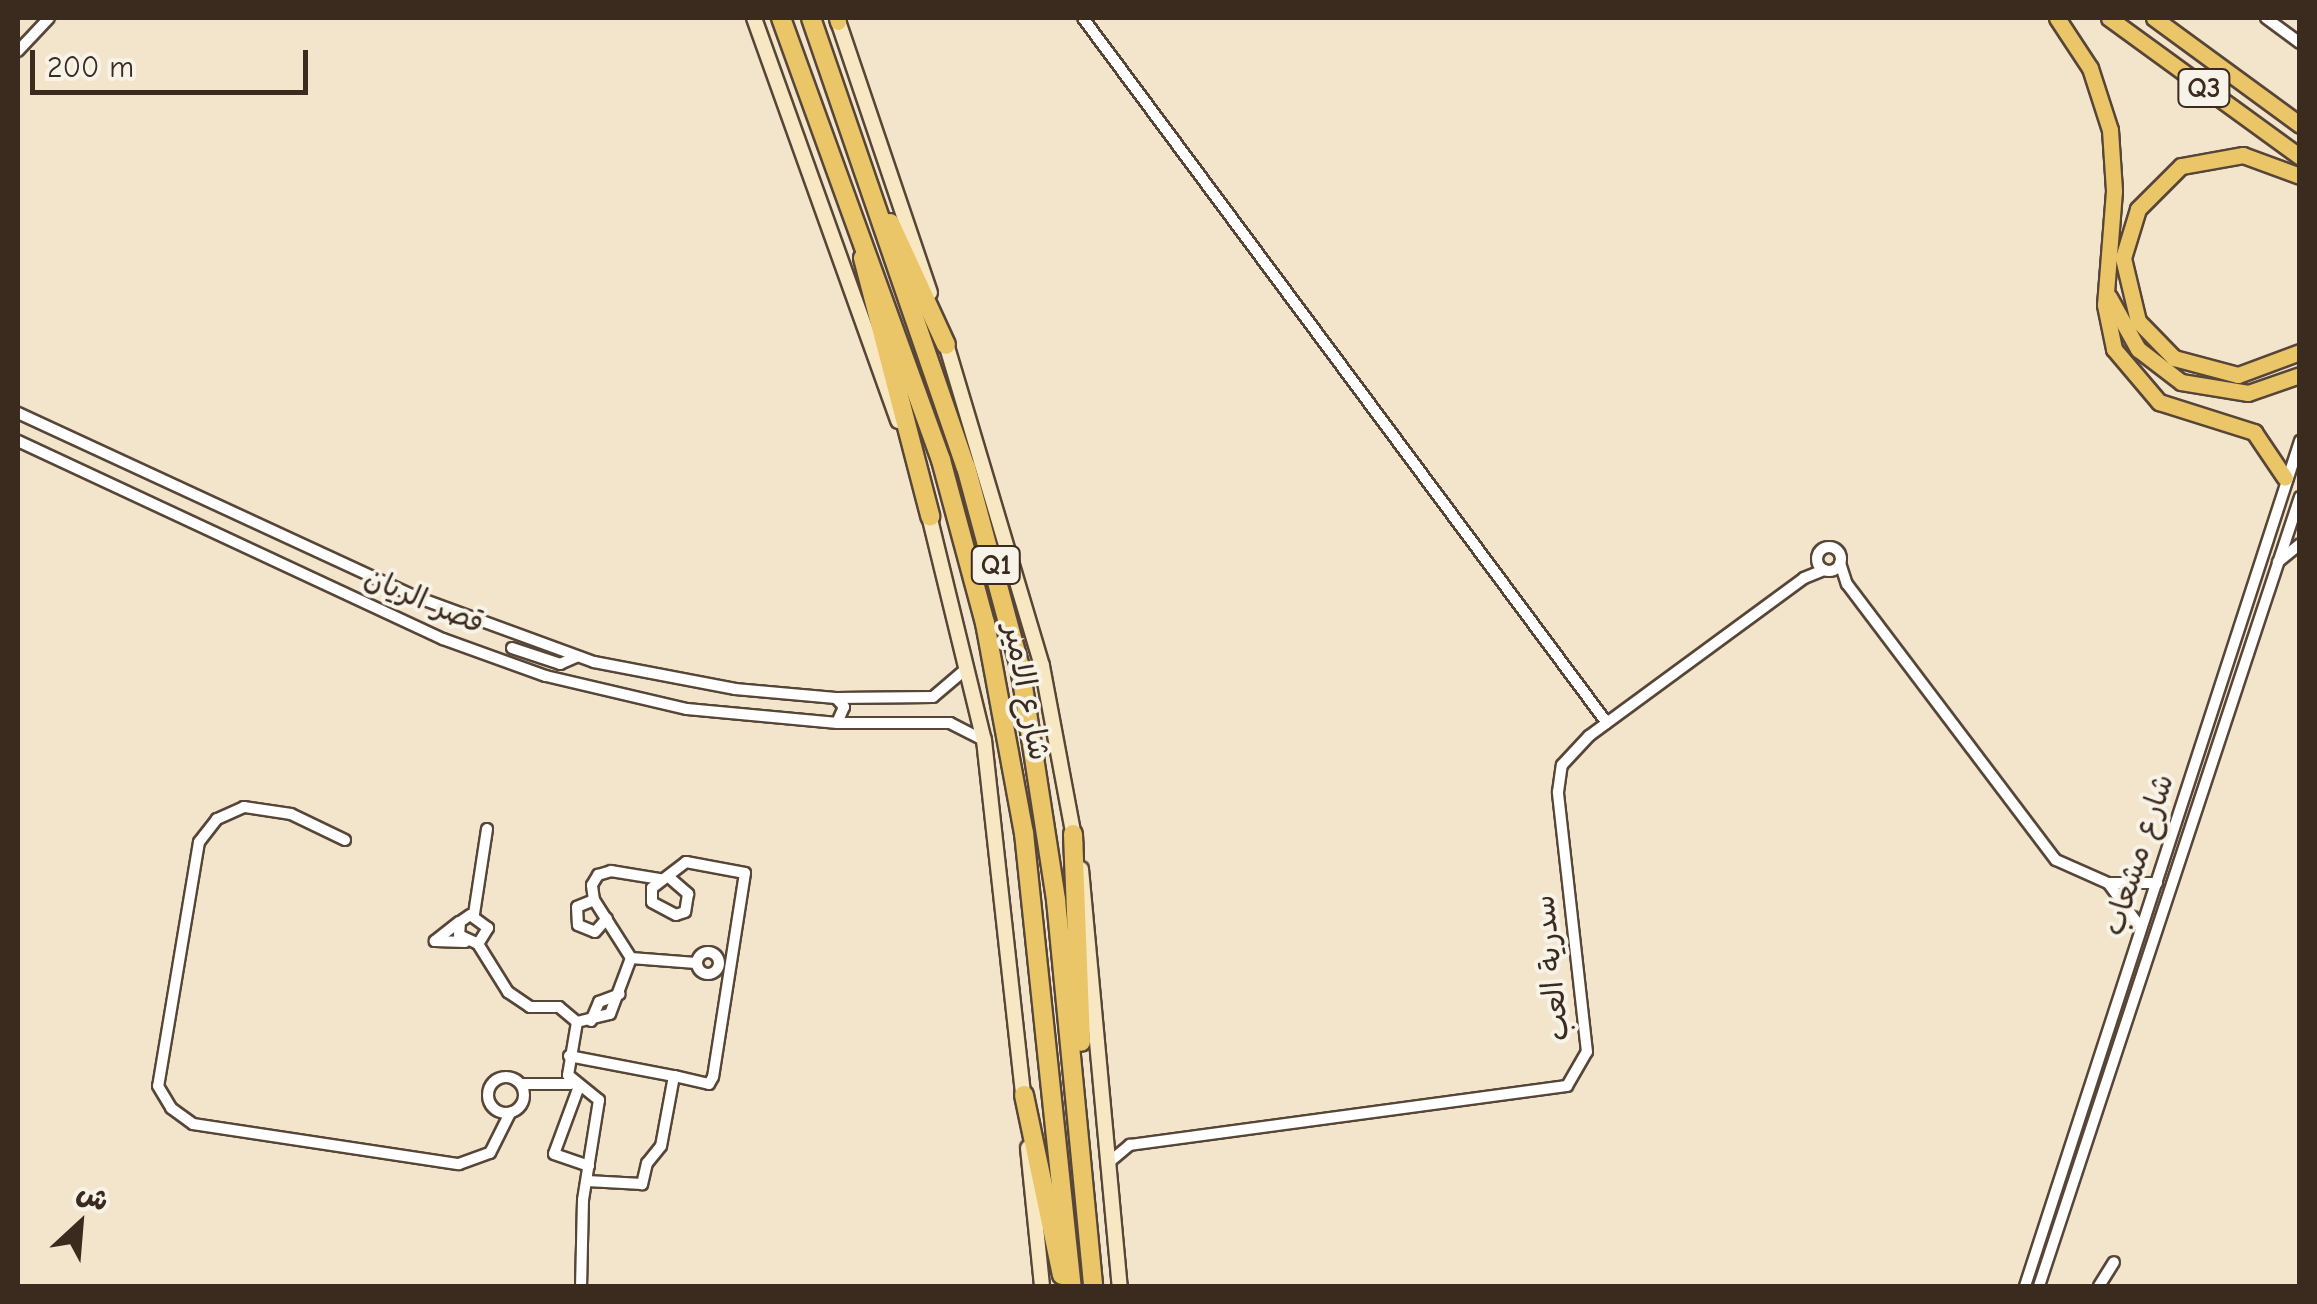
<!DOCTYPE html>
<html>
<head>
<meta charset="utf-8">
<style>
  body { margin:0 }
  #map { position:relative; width:2317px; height:1304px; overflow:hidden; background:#f3e4cc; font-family:"Comic Neue","Playpen Sans Arabic",sans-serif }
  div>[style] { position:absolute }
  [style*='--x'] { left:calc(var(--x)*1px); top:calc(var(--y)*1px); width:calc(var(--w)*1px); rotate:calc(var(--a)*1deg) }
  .roads { filter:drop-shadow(2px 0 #574638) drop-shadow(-2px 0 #574638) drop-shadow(0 2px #574638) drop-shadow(0 -2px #574638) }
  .minor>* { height:10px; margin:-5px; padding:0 5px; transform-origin:5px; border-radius:5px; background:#fff }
  .minor>.ring { margin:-5px; padding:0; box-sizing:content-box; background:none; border:10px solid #fff; border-radius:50% }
  .secondary>* { height:14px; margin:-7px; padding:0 7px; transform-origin:7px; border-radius:7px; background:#f7e8c3 }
  .primary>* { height:15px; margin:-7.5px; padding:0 7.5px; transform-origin:7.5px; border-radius:7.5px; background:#ebc669 }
  .trunk>* { height:15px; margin:-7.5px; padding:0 7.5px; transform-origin:7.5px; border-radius:7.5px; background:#ebc669 }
  .motorway>* { height:18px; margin:-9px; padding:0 9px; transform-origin:9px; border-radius:9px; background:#ebc669 }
  span { translate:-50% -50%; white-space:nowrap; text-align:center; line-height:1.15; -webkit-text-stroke:8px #f7f3e8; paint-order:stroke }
  .shield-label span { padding:2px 8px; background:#f7f3e8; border:2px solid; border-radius:8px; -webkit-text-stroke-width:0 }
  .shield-label { font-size:28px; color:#3b2a1e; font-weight:700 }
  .street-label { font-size:30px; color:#3b2a1e }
  .frame { position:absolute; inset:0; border:20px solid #3b2a1e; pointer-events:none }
  .north { position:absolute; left:30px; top:1174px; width:100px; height:100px; -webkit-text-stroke:8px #f7f3e8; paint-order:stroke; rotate:26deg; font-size:28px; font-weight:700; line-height:40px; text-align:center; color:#3b2a1e }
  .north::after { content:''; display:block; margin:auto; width:35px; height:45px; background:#3b2a1e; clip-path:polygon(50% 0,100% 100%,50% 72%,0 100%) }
  .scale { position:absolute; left:30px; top:50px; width:278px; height:45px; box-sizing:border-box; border:5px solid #3b2a1e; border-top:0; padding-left:12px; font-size:30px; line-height:35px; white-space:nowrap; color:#3b2a1e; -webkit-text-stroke:8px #f7f3e8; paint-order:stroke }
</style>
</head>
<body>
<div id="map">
  <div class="roads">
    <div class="minor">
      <div style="--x:1083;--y:18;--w:878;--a:53.38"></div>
      <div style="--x:2266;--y:18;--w:42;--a:36.3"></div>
      <div style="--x:18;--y:51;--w:45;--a:-46.8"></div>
      <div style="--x:18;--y:413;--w:442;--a:24.8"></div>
      <div style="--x:419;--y:598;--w:186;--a:20.1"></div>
      <div style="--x:594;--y:662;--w:144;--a:10.8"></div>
      <div style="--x:735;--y:689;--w:101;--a:5.1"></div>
      <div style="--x:836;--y:698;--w:97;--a:-0.6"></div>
      <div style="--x:933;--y:697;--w:43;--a:-40.3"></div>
      <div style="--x:18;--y:441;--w:469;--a:25"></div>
      <div style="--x:443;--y:639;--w:109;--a:19.8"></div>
      <div style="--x:546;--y:676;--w:145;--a:13.2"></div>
      <div style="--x:687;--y:709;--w:151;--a:5.3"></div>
      <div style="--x:837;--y:723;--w:113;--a:0"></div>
      <div style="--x:950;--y:723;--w:36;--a:27"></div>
      <div class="ring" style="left:1817px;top:547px;width:14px;height:14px"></div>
      <div style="--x:2278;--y:562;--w:28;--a:-39"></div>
      <div style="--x:1840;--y:563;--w:22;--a:72"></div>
      <div style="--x:1847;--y:584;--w:346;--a:52.9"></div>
      <div style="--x:2056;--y:860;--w:57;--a:23.9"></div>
      <div style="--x:2108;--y:883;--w:49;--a:0"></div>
      <div style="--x:512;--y:648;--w:51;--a:18.4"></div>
      <div style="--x:560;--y:664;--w:17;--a:-24"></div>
      <div style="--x:836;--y:698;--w:12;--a:48"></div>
      <div style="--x:844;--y:707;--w:17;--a:114"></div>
      <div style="--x:345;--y:840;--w:60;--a:-154.3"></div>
      <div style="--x:291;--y:814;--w:48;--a:-171.5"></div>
      <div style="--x:244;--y:807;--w:30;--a:156"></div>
      <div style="--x:217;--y:819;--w:29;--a:128"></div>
      <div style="--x:199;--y:842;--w:247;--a:99.5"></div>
      <div style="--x:158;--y:1086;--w:26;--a:59"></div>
      <div style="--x:171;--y:1108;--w:27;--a:36"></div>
      <div style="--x:193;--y:1124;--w:269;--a:8.6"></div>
      <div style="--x:459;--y:1164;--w:33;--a:-20"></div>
      <div style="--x:490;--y:1153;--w:45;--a:-63.4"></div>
      <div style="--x:671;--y:879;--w:23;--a:41"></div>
      <div style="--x:688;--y:894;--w:18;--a:99"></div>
      <div style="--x:685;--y:912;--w:9;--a:162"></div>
      <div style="--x:676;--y:915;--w:27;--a:-152"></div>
      <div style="--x:652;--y:902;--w:14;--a:-90"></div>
      <div style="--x:652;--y:888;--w:43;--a:-37.4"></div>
      <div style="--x:686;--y:862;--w:60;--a:10.6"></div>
      <div style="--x:745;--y:873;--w:206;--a:98.9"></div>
      <div style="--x:713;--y:1077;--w:8;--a:120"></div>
      <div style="--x:709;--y:1084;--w:36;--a:-167"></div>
      <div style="--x:2109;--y:884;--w:54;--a:54"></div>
      <div style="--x:594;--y:900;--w:18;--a:158"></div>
      <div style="--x:577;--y:907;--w:18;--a:87"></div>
      <div style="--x:578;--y:925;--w:18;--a:22"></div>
      <div style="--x:595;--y:932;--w:18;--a:-49"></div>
      <div style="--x:474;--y:914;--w:86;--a:-81.3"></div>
      <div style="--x:459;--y:922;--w:31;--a:142"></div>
      <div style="--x:435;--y:941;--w:30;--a:2"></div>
      <div style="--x:478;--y:944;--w:19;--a:-58"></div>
      <div style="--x:488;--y:928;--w:22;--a:-144"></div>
      <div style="--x:470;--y:915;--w:12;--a:145"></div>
      <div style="--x:460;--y:922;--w:13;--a:94"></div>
      <div style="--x:459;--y:935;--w:21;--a:25"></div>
      <div style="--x:478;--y:944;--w:57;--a:58"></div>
      <div style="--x:508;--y:992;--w:27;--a:34"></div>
      <div style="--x:530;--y:1007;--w:29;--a:0"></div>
      <div style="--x:559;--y:1007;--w:23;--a:40"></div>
      <div style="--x:577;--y:1022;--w:54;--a:99.6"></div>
      <div style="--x:568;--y:1075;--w:40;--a:39"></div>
      <div style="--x:599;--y:1100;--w:101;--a:99.1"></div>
      <div style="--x:583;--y:1200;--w:86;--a:91.3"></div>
      <div class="ring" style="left:697px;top:952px;width:12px;height:12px"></div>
      <div style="--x:631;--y:958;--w:65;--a:4.4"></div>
      <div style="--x:591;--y:1021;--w:21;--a:-67"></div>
      <div style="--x:599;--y:1002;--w:22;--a:-21"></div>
      <div style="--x:577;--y:1022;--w:34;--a:-14"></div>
      <div style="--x:610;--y:1014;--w:60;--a:-69.4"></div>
      <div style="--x:631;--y:958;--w:69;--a:-122.5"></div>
      <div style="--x:594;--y:900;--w:15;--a:-98"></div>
      <div style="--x:592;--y:885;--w:12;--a:-59"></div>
      <div style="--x:598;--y:875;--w:14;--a:-17"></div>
      <div style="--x:611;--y:871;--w:50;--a:9.3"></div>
      <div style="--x:569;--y:1056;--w:107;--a:10.8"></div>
      <div style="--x:674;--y:1076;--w:71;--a:100.5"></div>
      <div style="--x:661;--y:1146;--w:22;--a:129"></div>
      <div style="--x:647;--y:1163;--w:22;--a:103"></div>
      <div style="--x:642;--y:1184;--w:55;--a:-176.9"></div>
      <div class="ring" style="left:488px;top:1077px;width:26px;height:26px"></div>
      <div style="--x:521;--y:1084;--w:50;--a:0"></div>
      <div style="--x:578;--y:1089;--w:69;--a:110.3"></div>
      <div style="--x:554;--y:1154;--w:37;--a:19"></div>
      <div style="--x:1107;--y:1164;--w:30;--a:-40"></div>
      <div style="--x:1130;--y:1145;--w:441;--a:-7.7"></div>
      <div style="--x:1567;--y:1086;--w:39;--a:-60"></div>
      <div style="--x:1587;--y:1052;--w:262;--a:-96.4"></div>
      <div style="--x:1558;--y:792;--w:27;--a:-82"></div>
      <div style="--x:1562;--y:765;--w:40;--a:-47"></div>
      <div style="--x:1589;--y:736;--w:267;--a:-36.3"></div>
      <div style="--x:1804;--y:578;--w:22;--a:-22"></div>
      <div style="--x:2025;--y:1286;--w:889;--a:-71.97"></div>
      <div style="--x:2039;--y:1286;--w:831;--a:-71.7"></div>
      <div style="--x:2099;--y:1286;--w:28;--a:-58"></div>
    </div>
    <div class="secondary">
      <div style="--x:754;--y:18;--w:428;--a:70.3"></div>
      <div style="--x:837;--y:18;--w:290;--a:71.3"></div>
      <div style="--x:944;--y:337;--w:343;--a:73.4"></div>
      <div style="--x:1042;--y:666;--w:180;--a:79.4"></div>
      <div style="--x:927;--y:507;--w:240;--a:76.3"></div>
      <div style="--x:984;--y:740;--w:364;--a:83.7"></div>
      <div style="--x:1081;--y:869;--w:419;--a:84.7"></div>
      <div style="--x:1028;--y:1148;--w:139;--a:84.2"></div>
    </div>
    <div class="primary">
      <div style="--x:2057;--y:18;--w:60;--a:56.6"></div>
      <div style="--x:2090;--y:68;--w:65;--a:72.1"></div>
      <div style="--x:2110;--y:130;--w:61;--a:86.2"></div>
      <div style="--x:2114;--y:191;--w:114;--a:94.5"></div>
      <div style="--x:2105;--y:305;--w:45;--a:78.4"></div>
      <div style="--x:2114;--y:349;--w:70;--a:49.7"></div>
      <div style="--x:2159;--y:402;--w:100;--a:17.5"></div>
      <div style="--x:2254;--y:432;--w:55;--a:56"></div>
      <div style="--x:2300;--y:176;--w:61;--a:-159.8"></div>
      <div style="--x:2243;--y:155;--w:63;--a:169.9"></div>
      <div style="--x:2181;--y:166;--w:61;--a:135"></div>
      <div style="--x:2138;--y:209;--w:51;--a:107"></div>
      <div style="--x:2123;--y:258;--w:65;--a:76.6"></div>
      <div style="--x:2138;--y:321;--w:52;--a:45.8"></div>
      <div style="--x:2174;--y:358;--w:66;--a:14.9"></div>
      <div style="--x:2238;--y:375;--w:66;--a:-20.4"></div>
      <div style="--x:2109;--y:297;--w:60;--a:60.9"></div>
      <div style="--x:2138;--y:349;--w:54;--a:37.5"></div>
      <div style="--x:2181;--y:382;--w:68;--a:9.3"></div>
      <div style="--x:2248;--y:393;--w:55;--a:-19.1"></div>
    </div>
    <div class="trunk">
      <div style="--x:837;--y:18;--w:4;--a:76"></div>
      <div style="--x:2109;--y:18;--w:236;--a:36"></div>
      <div style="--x:2154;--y:18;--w:181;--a:36.2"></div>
    </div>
    <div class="motorway">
      <div style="--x:781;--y:18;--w:470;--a:70.1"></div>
      <div style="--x:941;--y:460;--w:169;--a:74.9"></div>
      <div style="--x:985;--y:623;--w:214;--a:79.5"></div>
      <div style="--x:1024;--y:833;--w:456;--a:84"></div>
      <div style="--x:811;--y:18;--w:475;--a:71"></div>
      <div style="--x:966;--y:467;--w:207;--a:74.9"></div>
      <div style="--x:1020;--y:667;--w:236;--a:81.2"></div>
      <div style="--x:1056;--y:900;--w:388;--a:84.5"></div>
      <div style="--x:890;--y:223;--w:134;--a:65.3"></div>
      <div style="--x:863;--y:258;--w:267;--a:75.4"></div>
      <div style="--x:1073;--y:834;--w:208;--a:87.8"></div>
      <div style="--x:1024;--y:1095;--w:184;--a:78.1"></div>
    </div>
  </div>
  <div class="shield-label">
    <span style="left:2204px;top:88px">Q3</span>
    <span style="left:996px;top:565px">Q1</span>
  </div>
  <div class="street-label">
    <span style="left:424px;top:601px;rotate:23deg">قصر الريان</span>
    <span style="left:1026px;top:692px;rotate:79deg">شارع الامير</span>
    <span style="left:2139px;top:855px;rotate:-72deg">شارع مشعاب</span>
    <span style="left:1552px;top:968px;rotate:-96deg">سدرية العب</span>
  </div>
  <div class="frame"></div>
  <div class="north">ش</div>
  <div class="scale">200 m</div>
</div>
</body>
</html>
